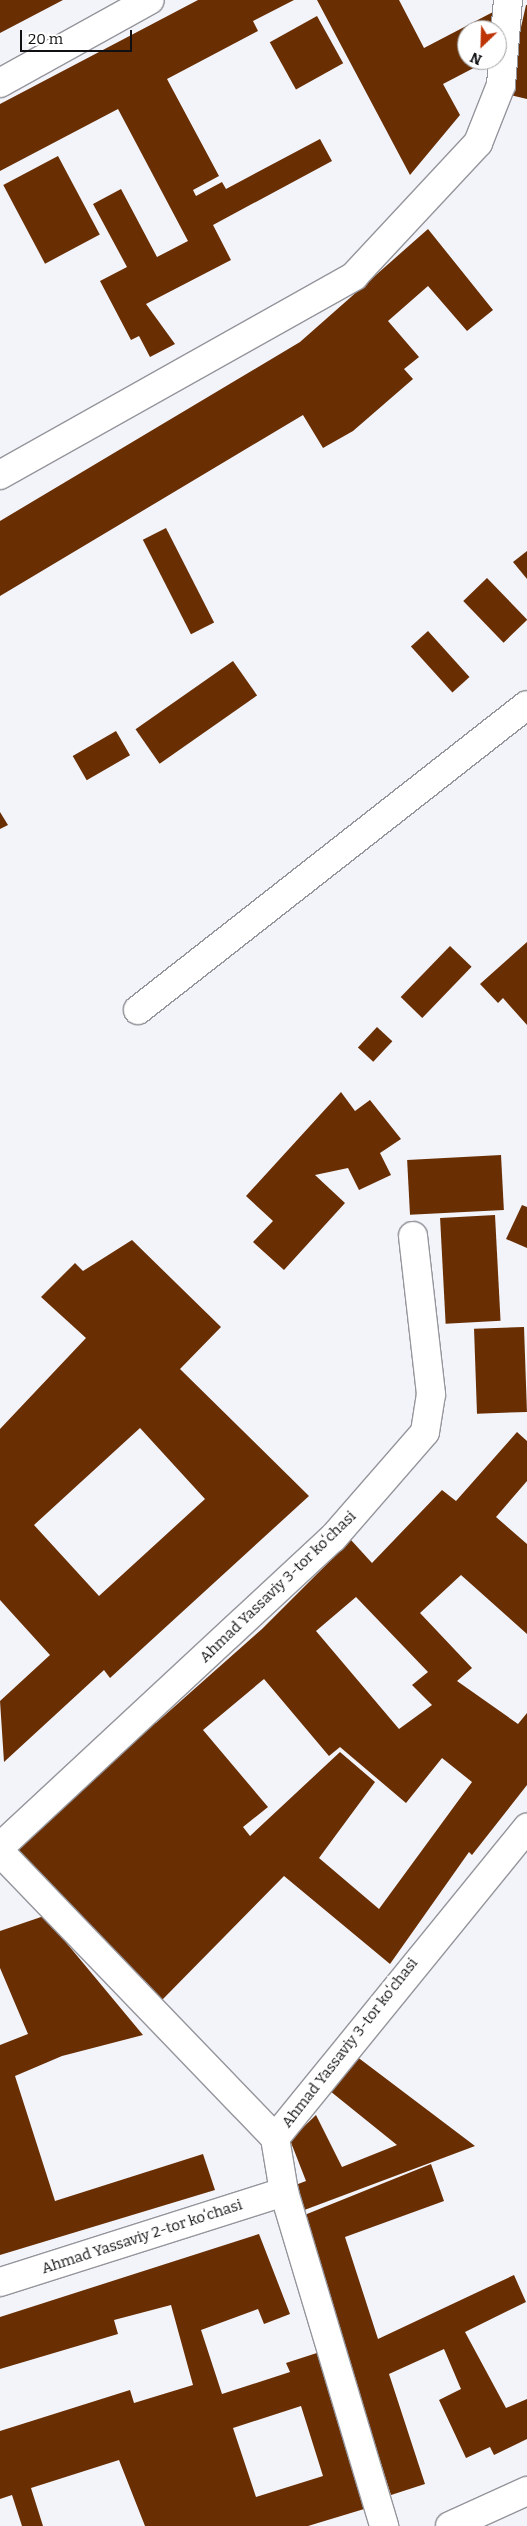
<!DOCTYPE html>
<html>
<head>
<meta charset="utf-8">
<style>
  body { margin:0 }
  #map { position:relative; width:527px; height:2526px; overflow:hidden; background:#f3f3fa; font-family:Bitter,serif }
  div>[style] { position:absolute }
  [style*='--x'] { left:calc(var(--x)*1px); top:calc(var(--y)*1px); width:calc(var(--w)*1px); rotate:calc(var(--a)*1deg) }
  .building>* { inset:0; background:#692f03; transform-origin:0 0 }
  .roads { filter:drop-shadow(1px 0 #95959c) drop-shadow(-1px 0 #95959c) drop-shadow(0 1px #95959c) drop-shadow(0 -1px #95959c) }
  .minor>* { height:28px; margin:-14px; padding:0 14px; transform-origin:14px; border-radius:14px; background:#fff }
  span { translate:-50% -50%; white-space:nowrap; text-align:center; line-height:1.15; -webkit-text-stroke:5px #fff; paint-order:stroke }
  .street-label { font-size:15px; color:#101012 }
  .north { position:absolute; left:457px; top:20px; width:50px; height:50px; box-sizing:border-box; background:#fff; border:1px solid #9f9fa0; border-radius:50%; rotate:204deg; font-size:14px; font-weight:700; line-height:20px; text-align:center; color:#101012 }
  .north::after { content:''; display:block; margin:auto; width:18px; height:22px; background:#bd3506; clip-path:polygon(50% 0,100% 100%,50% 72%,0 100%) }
  .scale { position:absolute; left:20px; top:30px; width:112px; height:22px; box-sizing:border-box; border:2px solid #101012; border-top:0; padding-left:6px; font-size:15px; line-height:18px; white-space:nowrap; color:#101012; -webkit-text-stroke:4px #fff; paint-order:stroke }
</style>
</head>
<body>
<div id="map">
  <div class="building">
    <div style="clip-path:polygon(0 0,63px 0,0 33px)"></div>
    <div style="clip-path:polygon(198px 0,294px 0,253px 21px,258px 31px,167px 79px,219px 176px,193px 190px,196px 196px,222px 182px,226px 189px,320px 139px,332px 161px,213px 225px,231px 260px,146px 304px,175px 344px,150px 357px,139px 336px,131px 340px,100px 281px,127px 267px,93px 204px,121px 189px,157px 257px,188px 241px,118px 109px,0 171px,0 104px)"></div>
    <div style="clip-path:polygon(317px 0,399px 0,424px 48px,493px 12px,492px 30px,467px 30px,467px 60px,489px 60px,443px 84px,460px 115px,410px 175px)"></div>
    <div style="clip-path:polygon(526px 5px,527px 5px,527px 99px,506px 94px)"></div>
    <div style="left:317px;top:16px;width:54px;height:54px;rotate:61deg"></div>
    <div style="left:58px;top:156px;width:89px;height:62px;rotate:62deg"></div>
    <div style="clip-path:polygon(428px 229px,493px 310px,467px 331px,428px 286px,388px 321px,419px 357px,404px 369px,413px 379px,353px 431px,323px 448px,303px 415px,0 596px,0 521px,300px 342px)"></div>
    <div style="left:166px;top:528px;width:106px;height:26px;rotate:63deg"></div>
    <div style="clip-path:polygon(527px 551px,527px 579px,513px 562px)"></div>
    <div style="left:487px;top:578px;width:58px;height:33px;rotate:46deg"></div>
    <div style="left:428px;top:631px;width:62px;height:23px;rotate:48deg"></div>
    <div style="left:233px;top:661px;width:42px;height:119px;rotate:55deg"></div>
    <div style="left:116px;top:731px;width:28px;height:50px;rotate:60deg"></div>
    <div style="clip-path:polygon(0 812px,8px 825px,0 829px)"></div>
    <div style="clip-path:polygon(527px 942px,527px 1025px,503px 998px,498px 1003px,480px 984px)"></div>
    <div style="left:450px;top:946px;width:30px;height:71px;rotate:44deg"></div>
    <div style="left:377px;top:1027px;width:21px;height:28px;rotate:43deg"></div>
    <div style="clip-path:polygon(341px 1092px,355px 1111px,370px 1100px,401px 1139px,380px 1153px,391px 1175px,359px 1190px,348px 1168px,315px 1175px,345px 1203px,284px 1270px,253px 1242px,273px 1221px,246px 1196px)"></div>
    <div style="left:501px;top:1155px;width:55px;height:94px;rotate:87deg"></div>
    <div style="clip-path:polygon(522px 1205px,527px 1207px,527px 1248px,506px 1239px)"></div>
    <div style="left:495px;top:1215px;width:106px;height:55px;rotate:87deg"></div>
    <div style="clip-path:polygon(evenodd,132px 1240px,221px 1327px,180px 1369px,309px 1496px,110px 1678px,104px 1670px,4px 1762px,0 1701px,50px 1655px,0 1600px,0 1429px,86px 1338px,41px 1297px,75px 1263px,83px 1271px,132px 1240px,140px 1428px,205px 1499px,99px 1596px,34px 1525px,140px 1428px)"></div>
    <div style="left:524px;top:1327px;width:85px;height:50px;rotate:88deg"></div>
    <div style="clip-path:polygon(evenodd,517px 1432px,527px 1441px,527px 1481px,496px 1517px,527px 1544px,527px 1634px,461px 1575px,420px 1613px,472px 1668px,457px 1681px,518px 1724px,527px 1713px,527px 1785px,472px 1855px,469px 1852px,390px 1964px,284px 1876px,162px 2000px,144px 1980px,137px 1987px,10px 1846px,152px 1718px,156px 1723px,262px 1629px,351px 1540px,372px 1563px,442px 1490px,456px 1501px,517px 1432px,356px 1597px,428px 1672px,412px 1685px,432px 1705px,399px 1729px,316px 1631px,356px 1597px,517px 1432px,264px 1679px,329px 1756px,340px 1747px,406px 1803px,442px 1758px,472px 1782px,379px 1909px,319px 1858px,375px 1782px,340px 1752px,250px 1836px,243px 1827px,268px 1807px,203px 1730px,264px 1679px)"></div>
    <div style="clip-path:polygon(44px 1916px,143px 2035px,62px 2056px,15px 2076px,55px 2201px,203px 2154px,215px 2190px,0 2255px,0 2045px,28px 2034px,0 1968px,0 1931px)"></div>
    <div style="clip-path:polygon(356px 2056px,475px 2146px,299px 2212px,290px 2187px,306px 2181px,290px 2140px,316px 2115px,342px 2167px,397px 2145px,330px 2091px)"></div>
    <div style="clip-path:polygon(431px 2164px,444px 2201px,345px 2237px,378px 2339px,514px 2275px,526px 2302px,465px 2332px,506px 2408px,527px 2399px,527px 2439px,494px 2455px,490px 2447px,466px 2458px,439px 2400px,461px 2389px,444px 2349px,389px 2374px,425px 2484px,391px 2495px,302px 2216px)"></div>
    <div style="clip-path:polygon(evenodd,259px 2234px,290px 2314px,264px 2324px,258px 2309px,201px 2330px,222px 2394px,290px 2372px,286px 2363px,323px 2351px,374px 2506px,308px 2526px,145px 2526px,119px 2460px,31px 2488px,43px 2526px,22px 2526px,12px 2495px,0 2499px,0 2431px,130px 2390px,134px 2403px,193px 2385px,171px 2305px,114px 2320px,118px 2334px,0 2369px,0 2317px,259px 2234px,301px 2406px,323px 2476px,256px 2497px,233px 2428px,301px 2406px)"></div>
  </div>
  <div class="roads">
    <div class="minor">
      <div style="--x:0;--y:83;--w:171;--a:-29"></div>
      <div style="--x:0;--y:475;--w:406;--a:-29.3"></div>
      <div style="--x:354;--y:276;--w:182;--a:-47"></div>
      <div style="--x:478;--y:143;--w:62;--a:-68.4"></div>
      <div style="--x:501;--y:85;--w:85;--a:-85.3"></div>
      <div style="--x:138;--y:1010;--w:494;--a:-38.1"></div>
      <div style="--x:0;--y:1847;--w:454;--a:-42.9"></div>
      <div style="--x:333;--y:1538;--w:140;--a:-49"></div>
      <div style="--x:425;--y:1432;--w:38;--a:-81"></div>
      <div style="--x:431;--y:1394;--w:159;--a:-96.5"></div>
      <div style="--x:0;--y:1852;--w:397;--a:46.1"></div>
      <div style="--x:275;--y:2138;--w:400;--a:-50.9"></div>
      <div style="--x:275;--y:2138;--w:55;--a:80.5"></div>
      <div style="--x:284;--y:2192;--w:349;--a:73.3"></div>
      <div style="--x:0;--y:2282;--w:298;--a:-17.6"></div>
      <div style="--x:450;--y:2526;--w:85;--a:-24.4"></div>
    </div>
  </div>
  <div class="street-label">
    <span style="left:278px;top:1587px;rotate:-44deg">Ahmad Yassaviy 3-tor koʻchasi</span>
    <span style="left:350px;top:2043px;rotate:-52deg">Ahmad Yassaviy 3-tor koʻchasi</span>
    <span style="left:142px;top:2237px;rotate:-18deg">Ahmad Yassaviy 2-tor koʻchasi</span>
  </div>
  <div class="north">N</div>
  <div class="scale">20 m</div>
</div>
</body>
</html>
